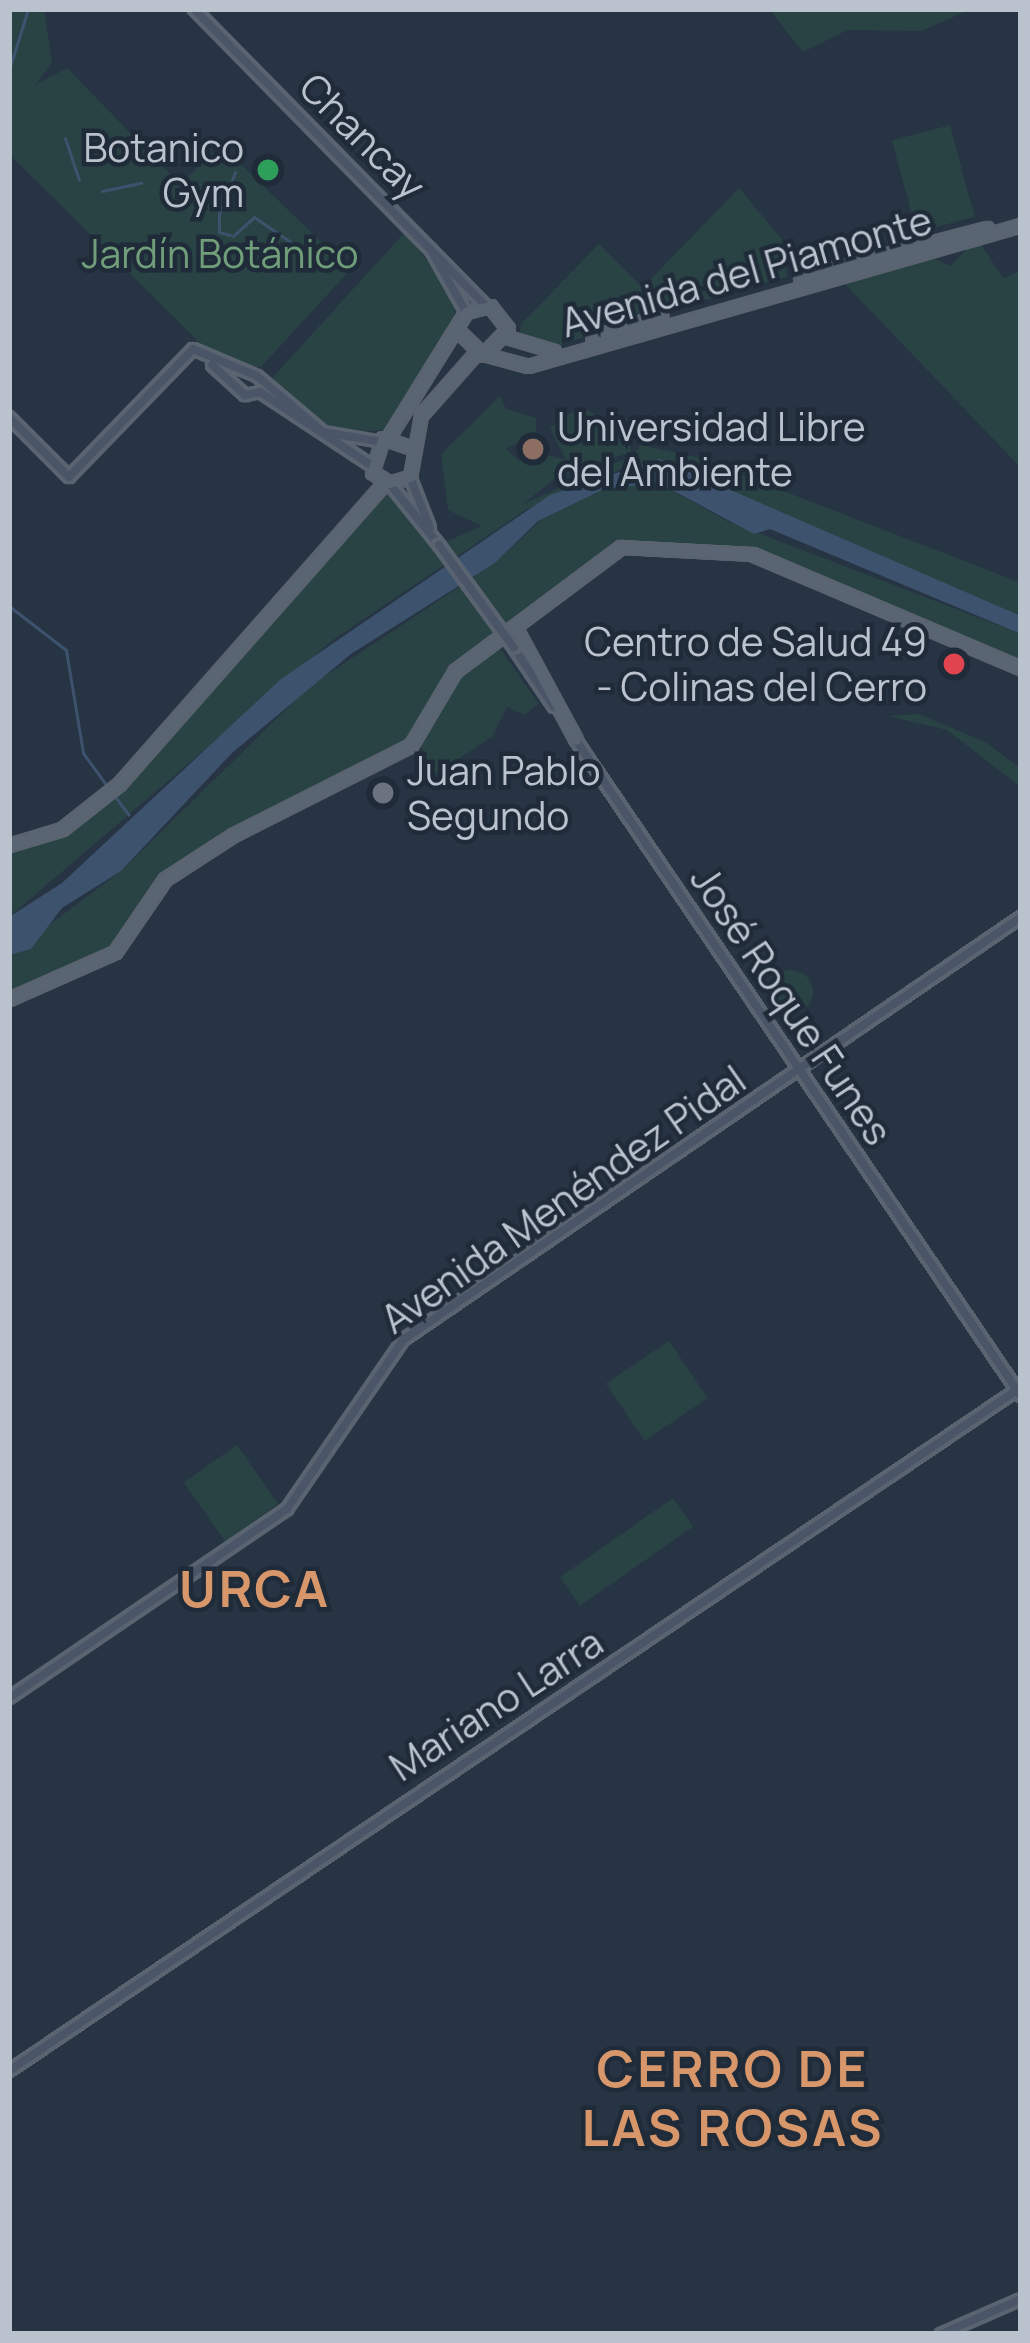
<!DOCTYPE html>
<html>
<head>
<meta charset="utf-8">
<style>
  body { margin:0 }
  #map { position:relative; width:1030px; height:2343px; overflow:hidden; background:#273444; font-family:Manrope,sans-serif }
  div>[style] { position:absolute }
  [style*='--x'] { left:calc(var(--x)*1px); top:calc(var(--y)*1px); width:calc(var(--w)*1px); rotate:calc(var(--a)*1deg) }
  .green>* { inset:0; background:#294345; transform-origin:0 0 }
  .round { border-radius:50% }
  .water>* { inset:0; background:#3d526d }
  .stream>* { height:3px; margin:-1.5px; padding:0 1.5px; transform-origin:1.5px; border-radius:1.5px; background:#3d526d }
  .roads { filter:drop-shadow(3px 0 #5a6471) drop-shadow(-3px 0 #5a6471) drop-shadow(0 3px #5a6471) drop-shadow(0 -3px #5a6471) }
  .secondary>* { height:8px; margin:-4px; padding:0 4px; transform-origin:4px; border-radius:4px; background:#4a5567 }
  .primary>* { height:9px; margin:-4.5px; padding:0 4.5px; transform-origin:4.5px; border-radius:4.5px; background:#5a6574 }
  .bridges { filter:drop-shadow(3px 0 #5a6471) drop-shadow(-3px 0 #5a6471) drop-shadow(0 3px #5a6471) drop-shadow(0 -3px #5a6471) }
  .secondary-bridge>* { height:8px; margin:-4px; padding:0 4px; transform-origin:4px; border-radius:4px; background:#4a5567 }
  .dots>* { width:33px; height:33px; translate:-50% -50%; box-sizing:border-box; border:6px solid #202b39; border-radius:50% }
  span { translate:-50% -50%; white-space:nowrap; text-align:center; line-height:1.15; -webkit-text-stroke:9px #202b39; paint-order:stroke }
  .street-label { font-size:39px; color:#bac2cd }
  .poi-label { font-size:39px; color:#bac2cd }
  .right { translate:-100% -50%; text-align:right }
  .left { translate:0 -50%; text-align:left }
  .park-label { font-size:39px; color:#709e7a }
  .district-label { font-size:51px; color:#d8976a; font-weight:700; letter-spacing:3px }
  .frame { position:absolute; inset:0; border:12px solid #bac2cd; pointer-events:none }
</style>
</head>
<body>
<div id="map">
  <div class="green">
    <div style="clip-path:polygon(9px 9px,44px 9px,52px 62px,35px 85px,67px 68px,180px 184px,221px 145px,350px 270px,261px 367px,227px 364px,201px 344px,10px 155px)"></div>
    <div style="clip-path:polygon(769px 9px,971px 9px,922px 31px,847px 30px,803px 52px)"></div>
    <div style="left:950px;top:125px;width:95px;height:60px;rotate:75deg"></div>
    <div style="clip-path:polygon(739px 188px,784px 242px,787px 277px,673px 309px,648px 282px)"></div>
    <div style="clip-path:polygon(406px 231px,456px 303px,452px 333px,391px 429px,342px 434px,275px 390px,273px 377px)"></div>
    <div style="clip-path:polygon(977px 239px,1004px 279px,1021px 270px,1021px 468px,843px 282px,930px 257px,950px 266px)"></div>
    <div style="clip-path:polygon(599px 244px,666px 310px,542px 351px,519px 342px,521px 324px)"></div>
    <div style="clip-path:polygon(500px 396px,506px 409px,536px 418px,536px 433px,506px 449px,519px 461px,530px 450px,566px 460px,550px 428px,572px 412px,590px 411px,630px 443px,631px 452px,557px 477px,523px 504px,634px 455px,640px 445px,693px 456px,1021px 583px,1021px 616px,636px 463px,527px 509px,333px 640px,9px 917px,9px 845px,90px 810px,365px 517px,385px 482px,439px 545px,482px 526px,448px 510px,441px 454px)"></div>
    <div style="clip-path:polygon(659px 483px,727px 521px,1021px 634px,1021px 666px,739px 550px,621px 547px,455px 671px,415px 742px,233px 835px,165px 879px,125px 944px,9px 999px,9px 955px,121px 871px,310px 686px,495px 563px,546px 515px,604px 489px)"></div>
    <div style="clip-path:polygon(499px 647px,539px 704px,524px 715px,507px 707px,492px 737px,435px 774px,419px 743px,457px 676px)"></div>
    <div style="clip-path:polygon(919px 714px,987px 743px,1021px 769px,1021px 787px,947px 730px,887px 716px)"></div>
    <div class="round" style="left:769px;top:970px;width:44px;height:44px"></div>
    <div style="left:669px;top:1341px;width:69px;height:76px;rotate:56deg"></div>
    <div style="left:237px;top:1445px;width:72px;height:65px;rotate:55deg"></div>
    <div style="left:673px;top:1498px;width:35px;height:138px;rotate:55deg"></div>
  </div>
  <div class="water">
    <div style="clip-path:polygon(659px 459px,1021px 616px,1021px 634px,770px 529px,754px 534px,659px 483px,604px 489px,538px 521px,495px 563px,351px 654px,232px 753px,121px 871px,62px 908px,31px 949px,9px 955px,9px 917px,62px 883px,281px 679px,550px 495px)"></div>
  </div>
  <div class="stream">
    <div style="--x:9;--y:70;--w:64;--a:-72.7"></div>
    <div style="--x:65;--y:138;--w:44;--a:71.6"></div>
    <div style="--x:102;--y:191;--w:40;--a:-12"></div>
    <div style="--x:230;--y:235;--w:11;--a:-165"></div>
    <div style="--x:219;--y:232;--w:18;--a:-90"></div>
    <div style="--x:219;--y:214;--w:45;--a:-69.1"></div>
    <div style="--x:233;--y:236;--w:28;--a:-42"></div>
    <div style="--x:254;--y:217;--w:53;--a:34.3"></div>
    <div style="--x:9;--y:606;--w:72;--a:37.7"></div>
    <div style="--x:66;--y:650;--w:104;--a:80.6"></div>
    <div style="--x:83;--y:753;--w:41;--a:54"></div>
    <div style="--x:113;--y:794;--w:26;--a:53"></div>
  </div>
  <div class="roads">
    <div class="secondary">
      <div style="--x:194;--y:9;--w:417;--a:45.5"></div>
      <div style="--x:431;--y:250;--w:71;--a:60.6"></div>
      <div style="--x:193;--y:349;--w:69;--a:22.9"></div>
      <div style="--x:257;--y:376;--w:87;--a:40.3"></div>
      <div style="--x:323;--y:432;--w:55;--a:9.5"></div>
      <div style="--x:212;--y:365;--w:45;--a:42.3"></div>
      <div style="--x:245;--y:395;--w:15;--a:-11"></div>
      <div style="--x:260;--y:392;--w:131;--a:33.4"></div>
      <div style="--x:9;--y:417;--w:85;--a:45"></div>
      <div style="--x:69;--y:477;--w:178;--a:-45.9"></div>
      <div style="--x:410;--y:477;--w:55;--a:68.6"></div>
      <div style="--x:389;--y:483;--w:80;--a:51.1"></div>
      <div style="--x:514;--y:648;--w:71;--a:55.9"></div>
      <div style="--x:575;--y:739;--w:794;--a:55.83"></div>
      <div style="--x:9;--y:1698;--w:336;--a:-34.2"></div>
      <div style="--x:287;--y:1509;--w:205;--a:-55.5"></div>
      <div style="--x:403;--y:1340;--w:749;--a:-34.39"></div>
      <div style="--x:9;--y:2071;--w:1216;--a:-34.04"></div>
      <div style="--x:941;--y:2334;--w:87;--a:-23.6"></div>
    </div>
    <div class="primary">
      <div style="--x:800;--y:277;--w:193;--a:-14.7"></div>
      <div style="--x:507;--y:337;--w:49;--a:16.6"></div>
      <div style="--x:592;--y:337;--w:73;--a:-17.4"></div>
      <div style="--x:487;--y:355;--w:42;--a:15"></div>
      <div style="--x:528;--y:366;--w:513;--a:-15.96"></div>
      <div style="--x:389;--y:436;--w:146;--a:-58.2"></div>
      <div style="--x:466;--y:312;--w:25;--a:-14"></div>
      <div style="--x:490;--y:306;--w:29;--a:52"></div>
      <div style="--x:508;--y:329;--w:36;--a:134"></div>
      <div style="--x:483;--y:355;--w:33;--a:-136"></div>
      <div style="--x:415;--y:449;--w:34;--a:-161"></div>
      <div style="--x:383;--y:438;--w:36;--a:108"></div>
      <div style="--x:372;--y:472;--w:20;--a:33"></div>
      <div style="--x:389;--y:483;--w:22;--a:-16"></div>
      <div style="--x:410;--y:477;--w:63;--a:-79.9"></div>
      <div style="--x:421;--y:415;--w:81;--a:-48.5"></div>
      <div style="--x:515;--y:627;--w:128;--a:61.6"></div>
      <div style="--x:9;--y:845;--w:55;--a:-16.8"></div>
      <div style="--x:62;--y:829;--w:73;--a:-38.3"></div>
      <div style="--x:119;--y:784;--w:402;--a:-48.6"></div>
      <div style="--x:9;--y:999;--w:116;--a:-23.9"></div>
      <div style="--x:115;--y:952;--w:88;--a:-55.6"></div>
      <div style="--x:165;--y:879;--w:81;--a:-32.9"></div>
      <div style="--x:233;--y:835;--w:199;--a:-26.8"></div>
      <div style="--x:411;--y:745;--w:86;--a:-59.3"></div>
      <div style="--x:455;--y:671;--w:207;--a:-36.8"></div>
      <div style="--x:621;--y:547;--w:131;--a:3.1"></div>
      <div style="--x:752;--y:554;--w:292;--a:23"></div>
    </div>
  </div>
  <div class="bridges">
    <div class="secondary-bridge">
      <div style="--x:439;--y:545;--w:127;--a:53.9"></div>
    </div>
  </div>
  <div class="dots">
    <div style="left:268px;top:170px;background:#2e9e5b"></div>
    <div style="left:533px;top:449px;background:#8d6e63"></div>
    <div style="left:954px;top:664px;background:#e0444e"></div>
    <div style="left:383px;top:793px;background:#6b7280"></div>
  </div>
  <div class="street-label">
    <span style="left:363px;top:136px;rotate:45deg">Chancay</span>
    <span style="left:746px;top:271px;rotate:-16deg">Avenida del Piamonte</span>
    <span style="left:792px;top:1005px;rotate:56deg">José Roque Funes</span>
    <span style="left:563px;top:1199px;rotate:-35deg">Avenida Menéndez Pidal</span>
    <span style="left:496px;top:1704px;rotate:-33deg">Mariano Larra</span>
  </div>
  <div class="poi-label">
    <span class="right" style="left:244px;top:170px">Botanico<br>Gym</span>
    <span class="left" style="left:557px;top:449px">Universidad Libre<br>del Ambiente</span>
    <span class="right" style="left:927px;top:664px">Centro de Salud 49<br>- Colinas del Cerro</span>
    <span class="left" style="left:407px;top:793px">Juan Pablo<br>Segundo</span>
  </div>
  <div class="park-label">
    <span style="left:220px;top:253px">Jardín Botánico</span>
  </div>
  <div class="district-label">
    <span style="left:255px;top:1588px">URCA</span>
    <span style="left:733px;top:2098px">CERRO DE<br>LAS ROSAS</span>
  </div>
  <div class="frame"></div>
</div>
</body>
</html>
